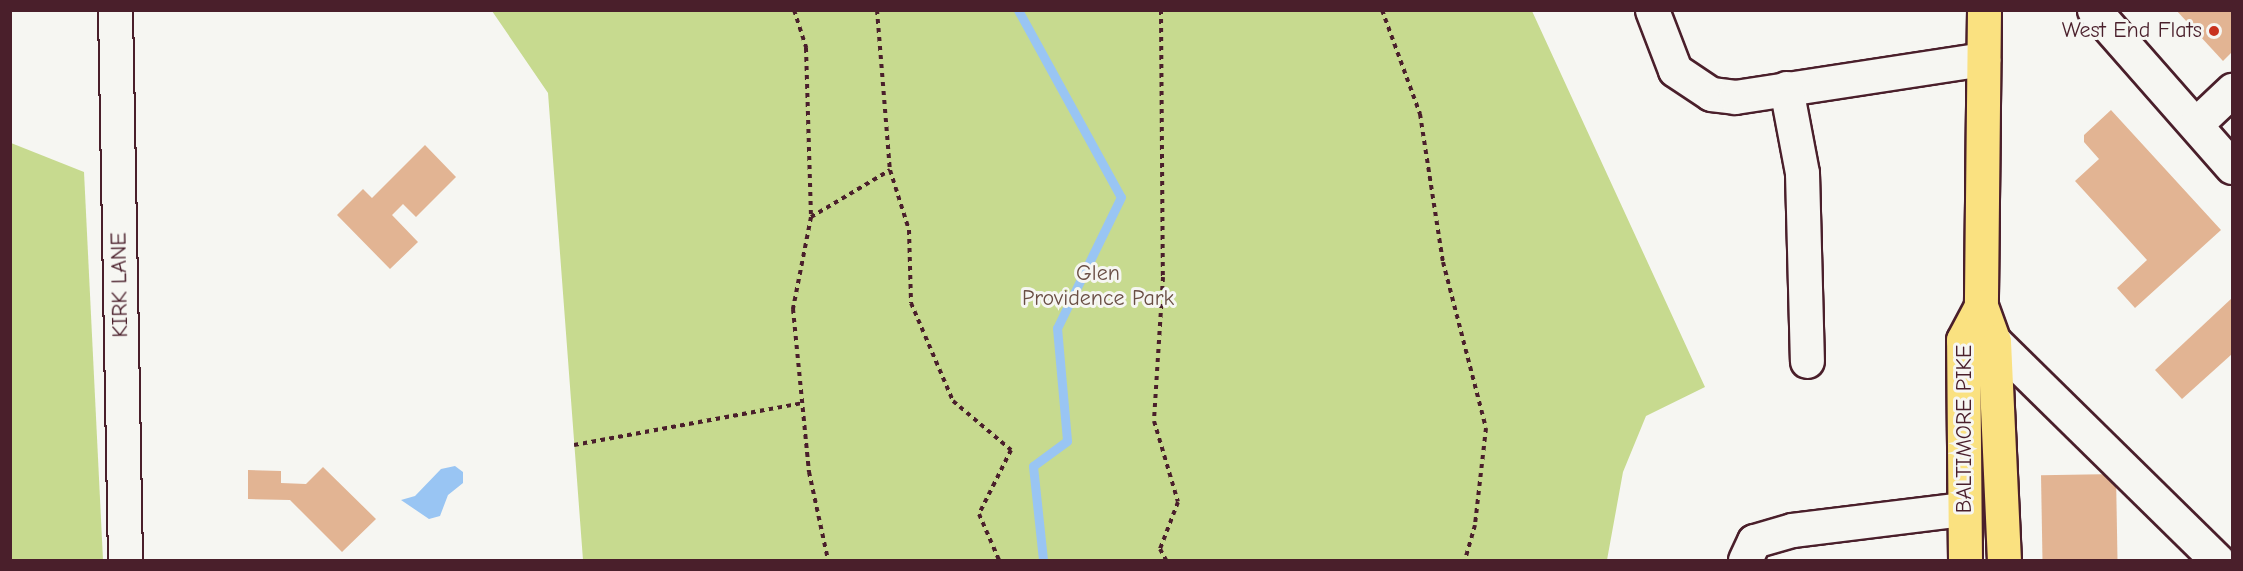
<!DOCTYPE html>
<html>
<head>
<meta charset="utf-8">
<style>
  body { margin:0 }
  #map { position:relative; width:2243px; height:571px; overflow:hidden; background:#f6f6f2; font-family:"Comic Neue",sans-serif }
  div>[style] { position:absolute }
  [style*='--x'] { left:calc(var(--x)*1px); top:calc(var(--y)*1px); width:calc(var(--w)*1px); rotate:calc(var(--a)*1deg) }
  .green>* { inset:0; background:#c7da8f }
  .water>* { inset:0; background:#99c5f3 }
  .stream>* { height:9px; margin:-4.5px; padding:0 4.5px; transform-origin:4.5px; border-radius:4.5px; background:#99c5f3 }
  .building>* { inset:0; background:#e2b493; transform-origin:0 0 }
  .path>* { height:4px; margin-top:-2px; transform-origin:0; background:repeating-linear-gradient(90deg,#4a1f2b 0 4.5px,transparent 0 9px) }
  .roads { filter:drop-shadow(2px 0 #4a1f2b) drop-shadow(-2px 0 #4a1f2b) drop-shadow(0 2px #4a1f2b) drop-shadow(0 -2px #4a1f2b) }
  .minor>* { height:33px; margin:-16.5px; padding:0 16.5px; transform-origin:16.5px; border-radius:16.5px; background:#f6f6f2 }
  .major>* { height:33px; margin:-16.5px; padding:0 16.5px; transform-origin:16.5px; border-radius:16.5px; background:#fae180 }
  .dots>* { width:16px; height:16px; translate:-50% -50%; box-sizing:border-box; border:3px solid #f6f6f2; border-radius:50% }
  span { translate:-50% -50%; white-space:nowrap; text-align:center; line-height:1.15; -webkit-text-stroke:6px #f6f6f2; paint-order:stroke }
  .poi-label { font-size:22px; color:#4a1f2b }
  .right { translate:-100% -50%; text-align:right }
  .park-label { font-size:22px; color:#694e44 }
  .street-label { font-size:22px; color:#4a1f2b }
  .frame { position:absolute; inset:0; border:12px solid #4a1f2b; pointer-events:none }
</style>
</head>
<body>
<div id="map">
  <div class="green">
    <div style="clip-path:polygon(492px 11px,1532px 11px,1705px 387px,1646px 416px,1623px 472px,1607px 560px,583px 560px,548px 93px)"></div>
    <div style="clip-path:polygon(11px 143px,84px 172px,103px 560px,11px 560px)"></div>
  </div>
  <div class="water">
    <div style="clip-path:polygon(455px 466px,463px 472px,463px 483px,448px 495px,440px 516px,429px 519px,401px 500px,415px 496px,441px 469px)"></div>
  </div>
  <div class="stream">
    <div style="--x:1018;--y:10;--w:213;--a:61.2"></div>
    <div style="--x:1121;--y:197;--w:146;--a:116"></div>
    <div style="--x:1057;--y:328;--w:113;--a:84.9"></div>
    <div style="--x:1067;--y:441;--w:42;--a:143.7"></div>
    <div style="--x:1033;--y:466;--w:95;--a:83.9"></div>
  </div>
  <div class="building">
    <div style="clip-path:polygon(2176px 10px,2232px 10px,2232px 52px,2223px 61px)"></div>
    <div style="clip-path:polygon(2111px 110px,2221px 230px,2135px 308px,2117px 288px,2147px 260px,2075px 181px,2099px 159px,2084px 142px,2084px 135px)"></div>
    <div style="clip-path:polygon(425px 145px,456px 177px,416px 217px,403px 204px,392px 215px,418px 242px,390px 269px,337px 215px,363px 189px,372px 198px)"></div>
    <div style="clip-path:polygon(2232px 298px,2232px 354px,2182px 399px,2155px 370px)"></div>
    <div style="clip-path:polygon(323px 467px,376px 519px,342px 552px,290px 500px,248px 499px,248px 470px,281px 471px,281px 483px,306px 484px)"></div>
    <div style="left:2116px;top:474px;width:86px;height:75px;rotate:89deg"></div>
  </div>
  <div class="path">
    <div style="--x:794;--y:10;--w:40;--a:72"></div>
    <div style="--x:806;--y:48;--w:169;--a:88.3"></div>
    <div style="--x:811;--y:217;--w:94;--a:101.1"></div>
    <div style="--x:793;--y:309;--w:164;--a:84.4"></div>
    <div style="--x:809;--y:472;--w:90;--a:77.8"></div>
    <div style="--x:877;--y:10;--w:161;--a:85.4"></div>
    <div style="--x:890;--y:170;--w:63;--a:72.4"></div>
    <div style="--x:909;--y:230;--w:73;--a:88.4"></div>
    <div style="--x:911;--y:303;--w:107;--a:66.8"></div>
    <div style="--x:953;--y:401;--w:76;--a:40.2"></div>
    <div style="--x:1011;--y:450;--w:72;--a:116.6"></div>
    <div style="--x:979;--y:514;--w:50;--a:66.5"></div>
    <div style="--x:1161;--y:10;--w:267;--a:89.6"></div>
    <div style="--x:1163;--y:277;--w:144;--a:93.6"></div>
    <div style="--x:1154;--y:421;--w:84;--a:73.5"></div>
    <div style="--x:1178;--y:502;--w:50;--a:111"></div>
    <div style="--x:1160;--y:549;--w:13;--a:61"></div>
    <div style="--x:1382;--y:10;--w:111;--a:69.9"></div>
    <div style="--x:1420;--y:114;--w:150;--a:81.2"></div>
    <div style="--x:1443;--y:262;--w:171;--a:75.5"></div>
    <div style="--x:1486;--y:428;--w:98;--a:96.5"></div>
    <div style="--x:1475;--y:525;--w:36;--a:106"></div>
    <div style="--x:811;--y:217;--w:92;--a:-30.7"></div>
    <div style="--x:574;--y:445;--w:232;--a:-10.4"></div>
  </div>
  <div class="roads">
    <div class="minor">
      <div style="--x:115;--y:10;--w:550;--a:88.96"></div>
      <div style="--x:1652;--y:10;--w:64;--a:69"></div>
      <div style="--x:1675;--y:70;--w:43;--a:33.7"></div>
      <div style="--x:1711;--y:94;--w:24;--a:7"></div>
      <div style="--x:1735;--y:97;--w:251;--a:-8.7"></div>
      <div style="--x:2094;--y:10;--w:209;--a:48.7"></div>
      <div style="--x:1786;--y:88;--w:86;--a:79.3"></div>
      <div style="--x:1802;--y:173;--w:188;--a:88.5"></div>
      <div style="--x:2196;--y:124;--w:50;--a:-43.4"></div>
      <div style="--x:1994;--y:341;--w:313;--a:44.5"></div>
      <div style="--x:1745;--y:560;--w:21;--a:-65"></div>
      <div style="--x:1754;--y:541;--w:40;--a:-16"></div>
      <div style="--x:1792;--y:530;--w:173;--a:-7"></div>
    </div>
    <div class="major">
      <div style="--x:1984;--y:10;--w:296;--a:90.6"></div>
      <div style="--x:1981;--y:306;--w:37;--a:70"></div>
      <div style="--x:1994;--y:341;--w:219;--a:87.4"></div>
      <div style="--x:1965;--y:560;--w:220;--a:-90.5"></div>
      <div style="--x:1963;--y:340;--w:38;--a:-62"></div>
    </div>
  </div>
  <div class="dots">
    <div style="left:2214px;top:31px;background:#c8321e"></div>
  </div>
  <div class="poi-label">
    <span class="right" style="left:2202px;top:31px">West End Flats</span>
  </div>
  <div class="park-label">
    <span style="left:1098px;top:286px">Glen<br>Providence Park</span>
  </div>
  <div class="street-label">
    <span style="left:120px;top:285px;rotate:-91deg">KIRK LANE</span>
    <span style="left:1965px;top:429px;rotate:-90deg">BALTIMORE PIKE</span>
  </div>
  <div class="frame"></div>
</div>
</body>
</html>
